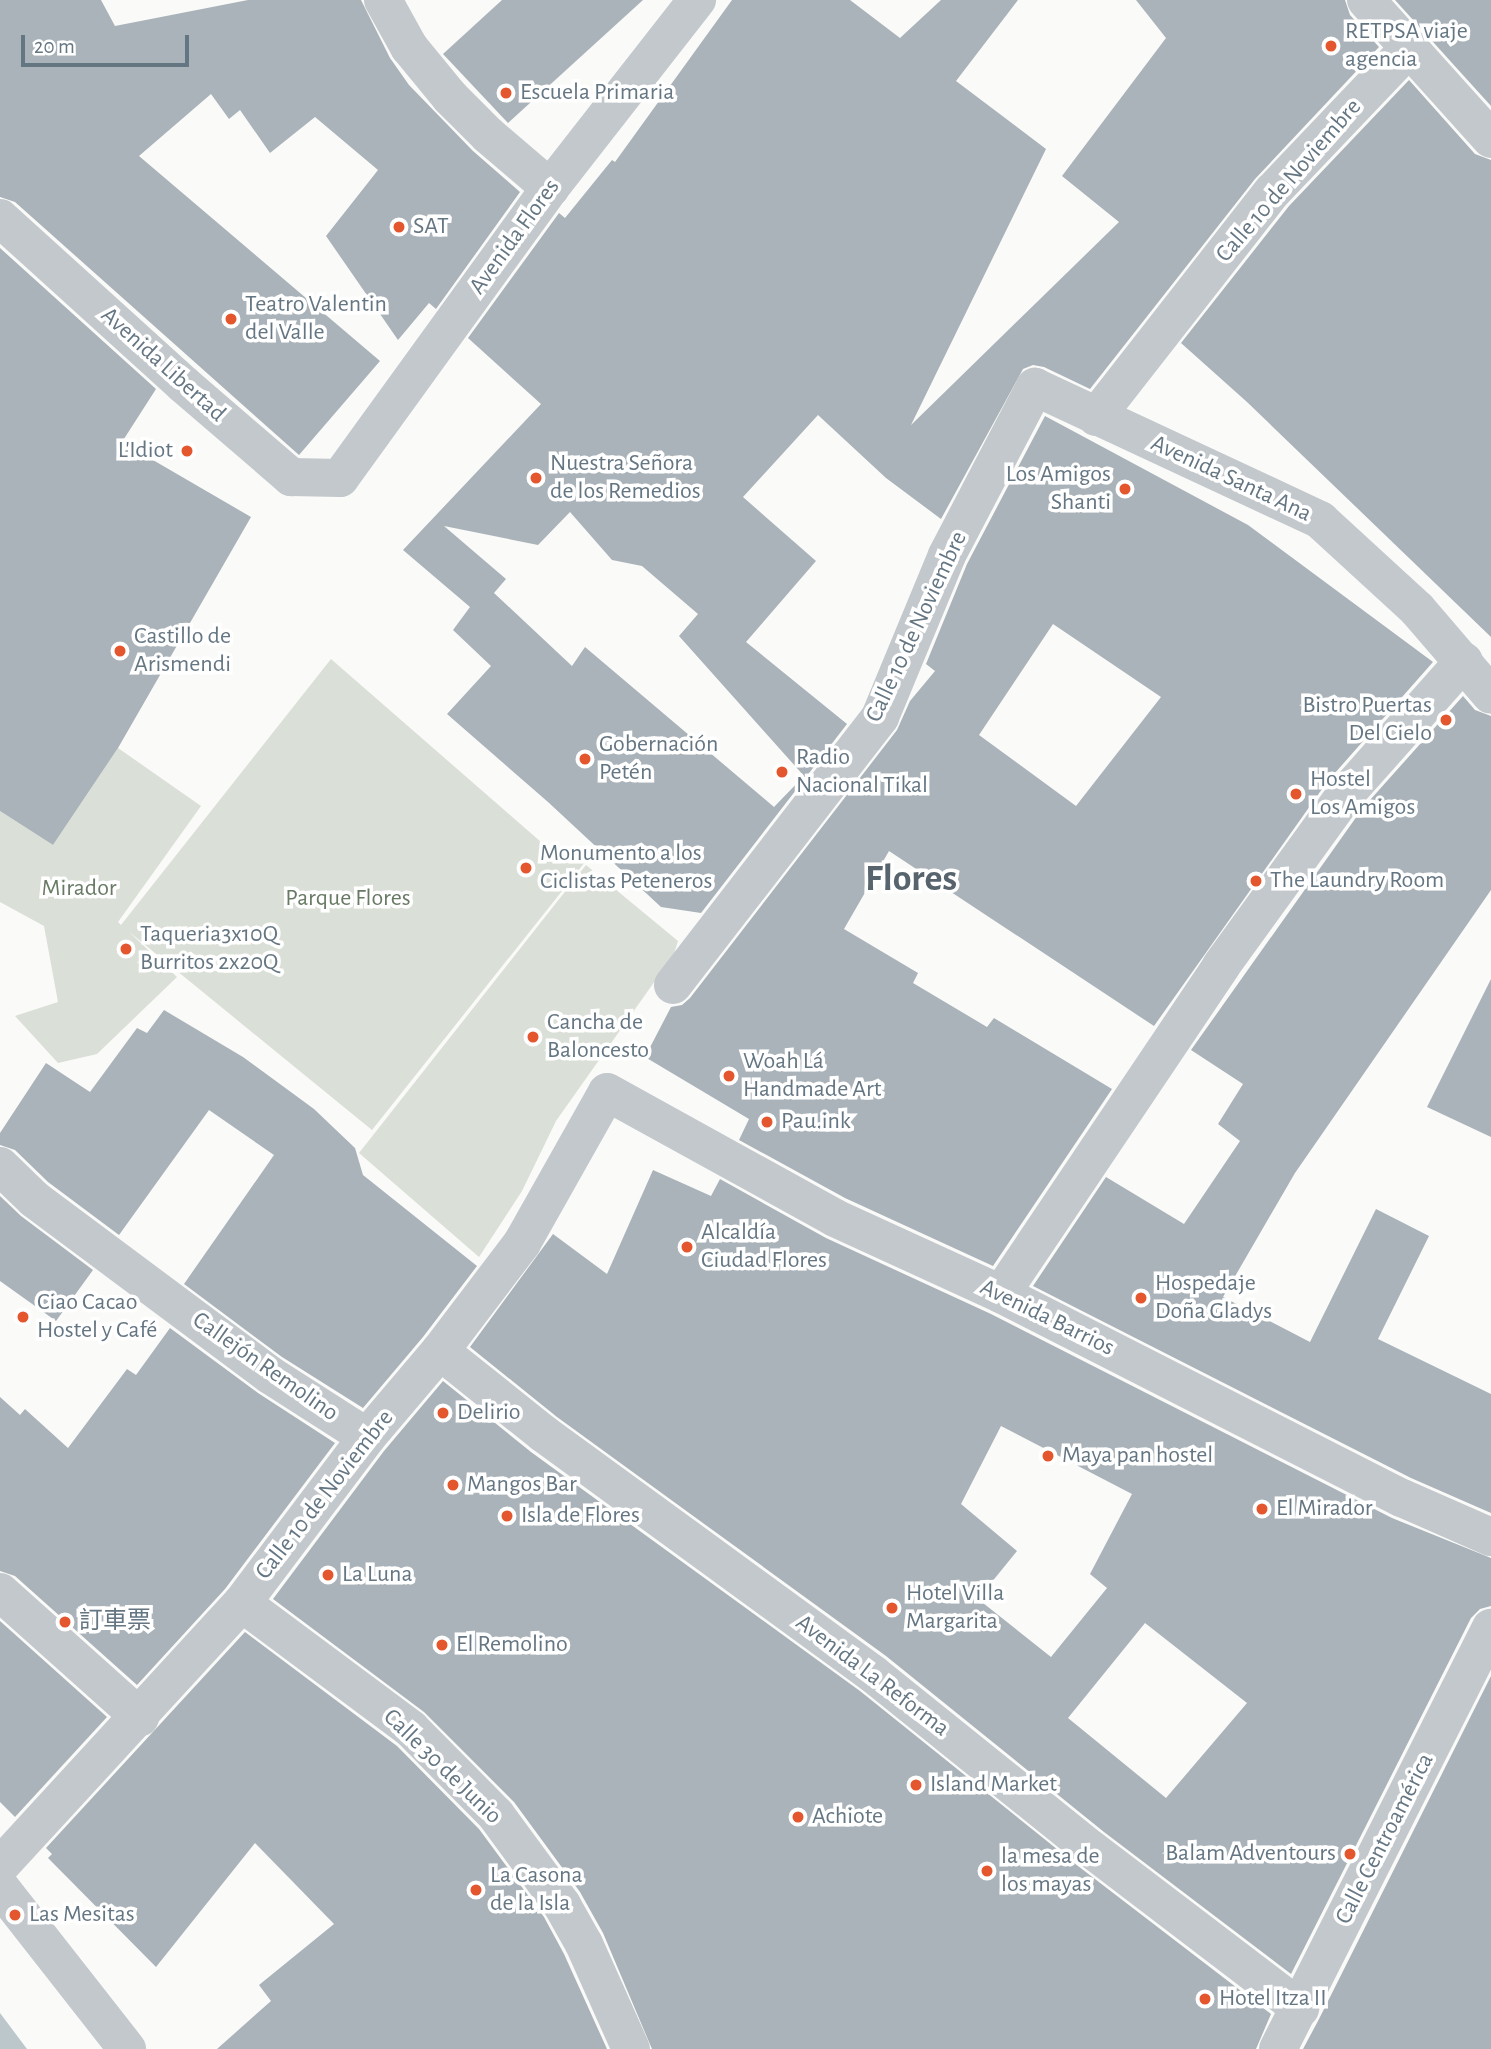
<!DOCTYPE html>
<html>
<head>
<meta charset="utf-8">
<style>
  body { margin:0 }
  #map { position:relative; width:1491px; height:2049px; overflow:hidden; background:#fafaf8; font-family:"Alegreya Sans","Noto Sans SC",sans-serif }
  div>[style] { position:absolute }
  [style*='--x'] { left:calc(var(--x)*1px); top:calc(var(--y)*1px); width:calc(var(--w)*1px); rotate:calc(var(--a)*1deg) }
  .green>* { inset:0; background:#dadfd7 }
  .water>* { inset:0; background:#bbc7cb }
  .building>* { inset:0; background:#aab3b9 }
  .minor>* { height:38px; margin:-19px; padding:0 19px; transform-origin:19px; border-radius:19px; background:#c3c8cc }
  .dots>* { width:19px; height:19px; translate:-50% -50%; box-sizing:border-box; border:4px solid #fff; border-radius:50% }
  span { translate:-50% -50%; white-space:nowrap; text-align:center; line-height:1.15; -webkit-text-stroke:7px #fff; paint-order:stroke }
  .poi-label { font-size:24px; color:#657683 }
  .left { translate:0 -50%; text-align:left }
  .right { translate:-100% -50%; text-align:right }
  .street-label { font-size:24px; color:#657683 }
  .park-label { font-size:24px; color:#687a64 }
  .town-label { font-size:38px; color:#57646e; font-weight:700 }
  .scale { position:absolute; left:21px; top:35px; width:168px; height:32px; box-sizing:border-box; border:4px solid #657683; border-top:0; padding-left:9px; font-size:21px; line-height:24px; white-space:nowrap; color:#657683; -webkit-text-stroke:5px #fff; paint-order:stroke }
</style>
</head>
<body>
<div id="map">
  <div class="green">
    <div style="clip-path:polygon(331px 659px,557px 856px,585px 862px,372px 1130px,128px 931px,177px 977px,97px 1054px,58px 1063px,15px 1016px,58px 1002px,44px 926px,0 902px,0 811px,53px 845px,118px 748px,201px 806px,118px 922px,121px 925px)"></div>
    <div style="clip-path:polygon(586px 865px,678px 941px,674px 954px,556px 1121px,522px 1191px,479px 1257px,359px 1153px)"></div>
  </div>
  <div class="water">
    <div style="clip-path:polygon(0 2013px,27px 2049px,0 2049px)"></div>
  </div>
  <div class="building">
    <div style="clip-path:polygon(0 0,101px 0,115px 26px,248px 0,361px 0,390px 58px,409px 85px,473px 151px,520px 192px,436px 309px,429px 303px,398px 340px,326px 236px,378px 170px,315px 117px,270px 153px,240px 110px,229px 119px,211px 94px,139px 156px,380px 361px,299px 455px,15px 202px,0 197px)"></div>
    <div style="clip-path:polygon(502px 0,643px 0,508px 123px,443px 54px)"></div>
    <div style="clip-path:polygon(evenodd,732px 0,850px 0,900px 38px,941px 0,1018px 0,956px 81px,1046px 149px,911px 425px,1119px 222px,1062px 176px,1166px 38px,1136px 0,1345px 0,1350px 15px,1379px 47px,1255px 179px,1090px 389px,1044px 367px,1033px 365px,1023px 369px,941px 519px,886px 478px,818px 415px,743px 497px,816px 561px,746px 642px,847px 724px,701px 913px,661px 907px,548px 802px,447px 714px,491px 666px,453px 630px,470px 607px,403px 550px,541px 404px,468px 338px,559px 213px,565px 218px,612px 160px,615px 162px,732px 0,570px 512px,612px 560px,642px 566px,698px 614px,679px 636px,804px 776px,774px 807px,585px 647px,572px 666px,494px 593px,506px 579px,444px 526px,538px 545px,570px 512px)"></div>
    <div style="clip-path:polygon(1395px 0,1491px 0,1491px 106px)"></div>
    <div style="clip-path:polygon(1409px 80px,1475px 154px,1491px 160px,1491px 637px,1247px 402px,1181px 343px,1289px 206px)"></div>
    <div style="clip-path:polygon(0 248px,156px 389px,122px 442px,251px 517px,118px 748px,53px 845px,0 811px)"></div>
    <div style="clip-path:polygon(evenodd,1045px 416px,1248px 525px,1433px 662px,1327px 782px,1154px 1026px,889px 851px,844px 929px,918px 973px,913px 983px,987px 1027px,994px 1018px,1112px 1089px,993px 1266px,845px 1198px,739px 1140px,749px 1119px,645px 1057px,671px 1007px,682px 1005px,690px 998px,897px 730px,910px 701px,935px 671px,926px 664px,967px 564px,1045px 416px,1053px 624px,1161px 697px,1076px 806px,979px 735px,1053px 624px)"></div>
    <div style="clip-path:polygon(1463px 696px,1475px 710px,1491px 716px,1491px 890px,1295px 1173px,1223px 1297px,1310px 1342px,1376px 1209px,1429px 1236px,1378px 1339px,1491px 1394px,1491px 1513px,1411px 1478px,1033px 1286px,1106px 1177px,1184px 1224px,1240px 1141px,1218px 1124px,1243px 1084px,1191px 1050px,1362px 809px)"></div>
    <div style="clip-path:polygon(1491px 979px,1491px 1137px,1427px 1107px)"></div>
    <div style="clip-path:polygon(164px 1010px,243px 1057px,314px 1109px,355px 1148px,363px 1175px,477px 1266px,423px 1337px,363px 1408px,282px 1357px,184px 1284px,274px 1155px,209px 1110px,119px 1235px,48px 1182px,15px 1150px,0 1145px,0 1133px,46px 1063px,90px 1092px,137px 1028px,147px 1033px)"></div>
    <div style="clip-path:polygon(evenodd,653px 1170px,711px 1196px,720px 1179px,826px 1238px,991px 1314px,1392px 1518px,1491px 1558px,1491px 1606px,1480px 1609px,1471px 1618px,1291px 1974px,1104px 1832px,886px 1656px,557px 1417px,470px 1347px,553px 1234px,607px 1274px,653px 1170px,1001px 1426px,1132px 1494px,1090px 1574px,1107px 1588px,1051px 1657px,978px 1599px,1017px 1551px,961px 1504px,1001px 1426px,653px 1170px,1145px 1623px,1247px 1703px,1166px 1798px,1068px 1718px,1145px 1623px)"></div>
    <div style="clip-path:polygon(0 1196px,21px 1216px,93px 1270px,56px 1321px,0 1281px)"></div>
    <div style="clip-path:polygon(170px 1328px,258px 1393px,335px 1443px,225px 1589px,137px 1685px,15px 1576px,0 1571px,0 1397px,20px 1415px,25px 1409px,68px 1448px,127px 1369px,136px 1375px)"></div>
    <div style="clip-path:polygon(443px 1381px,531px 1452px,860px 1691px,1078px 1866px,1271px 2014px,1256px 2049px,652px 2049px,603px 1933px,580px 1892px,514px 1802px,424px 1712px,273px 1599px,384px 1451px)"></div>
    <div style="clip-path:polygon(0 1621px,107px 1717px,15px 1817px,0 1802px)"></div>
    <div style="clip-path:polygon(245px 1632px,397px 1746px,479px 1829px,544px 1917px,564px 1954px,607px 2049px,217px 2049px,271px 2001px,259px 1985px,334px 1924px,255px 1843px,156px 1967px,48px 1858px,52px 1854px,46px 1848px)"></div>
    <div style="clip-path:polygon(1491px 1676px,1491px 2049px,1303px 2049px,1318px 2021px)"></div>
  </div>
  <div class="minor">
    <div style="--x:383;--y:0;--w:54;--a:61"></div>
    <div style="--x:409;--y:47;--w:65;--a:50.6"></div>
    <div style="--x:450;--y:97;--w:54;--a:45"></div>
    <div style="--x:488;--y:135;--w:82;--a:40.5"></div>
    <div style="--x:1366;--y:0;--w:187;--a:48"></div>
    <div style="--x:0;--y:218;--w:247;--a:42.2"></div>
    <div style="--x:183;--y:384;--w:143;--a:40.7"></div>
    <div style="--x:291;--y:477;--w:49;--a:1.2"></div>
    <div style="--x:340;--y:478;--w:358;--a:-54.1"></div>
    <div style="--x:550;--y:188;--w:239;--a:-52"></div>
    <div style="--x:1096;--y:417;--w:286;--a:-52"></div>
    <div style="--x:1272;--y:192;--w:199;--a:-46.4"></div>
    <div style="--x:673;--y:985;--w:339;--a:-52.3"></div>
    <div style="--x:880;--y:717;--w:175;--a:-67.5"></div>
    <div style="--x:947;--y:555;--w:190;--a:-62.4"></div>
    <div style="--x:1035;--y:387;--w:315;--a:25"></div>
    <div style="--x:1320;--y:520;--w:132;--a:42.5"></div>
    <div style="--x:1417;--y:609;--w:113;--a:49.3"></div>
    <div style="--x:0;--y:1166;--w:47;--a:44.1"></div>
    <div style="--x:34;--y:1199;--w:294;--a:36.7"></div>
    <div style="--x:270;--y:1375;--w:115;--a:32.6"></div>
    <div style="--x:1001;--y:1294;--w:395;--a:-56.1"></div>
    <div style="--x:1221;--y:966;--w:211;--a:-54.1"></div>
    <div style="--x:1345;--y:795;--w:179;--a:-48.4"></div>
    <div style="--x:440;--y:1351;--w:133;--a:38.6"></div>
    <div style="--x:544;--y:1434;--w:407;--a:36.1"></div>
    <div style="--x:873;--y:1674;--w:280;--a:38.8"></div>
    <div style="--x:1091;--y:1849;--w:263;--a:37.3"></div>
    <div style="--x:0;--y:1592;--w:188;--a:41.8"></div>
    <div style="--x:242;--y:1603;--w:211;--a:36.7"></div>
    <div style="--x:411;--y:1729;--w:121;--a:45.3"></div>
    <div style="--x:496;--y:1815;--w:112;--a:53.7"></div>
    <div style="--x:562;--y:1905;--w:45;--a:60.6"></div>
    <div style="--x:584;--y:1944;--w:115;--a:65.9"></div>
    <div style="--x:0;--y:1866;--w:357;--a:-47.4"></div>
    <div style="--x:242;--y:1603;--w:208;--a:-53"></div>
    <div style="--x:367;--y:1437;--w:113;--a:-49.7"></div>
    <div style="--x:440;--y:1351;--w:136;--a:-52.8"></div>
    <div style="--x:522;--y:1243;--w:173;--a:-60.6"></div>
    <div style="--x:607;--y:1092;--w:260;--a:28.9"></div>
    <div style="--x:835;--y:1218;--w:183;--a:24.6"></div>
    <div style="--x:1001;--y:1294;--w:450;--a:27"></div>
    <div style="--x:1402;--y:1498;--w:97;--a:23.7"></div>
    <div style="--x:0;--y:1887;--w:206;--a:51.9"></div>
    <div style="--x:1278;--y:2049;--w:472;--a:-63.2"></div>
  </div>
  <div class="dots">
    <div style="left:1331px;top:46px;background:#e4572e"></div>
    <div style="left:506px;top:93px;background:#e4572e"></div>
    <div style="left:399px;top:227px;background:#e4572e"></div>
    <div style="left:231px;top:319px;background:#e4572e"></div>
    <div style="left:187px;top:451px;background:#e4572e"></div>
    <div style="left:536px;top:478px;background:#e4572e"></div>
    <div style="left:1125px;top:489px;background:#e4572e"></div>
    <div style="left:120px;top:651px;background:#e4572e"></div>
    <div style="left:1446px;top:720px;background:#e4572e"></div>
    <div style="left:585px;top:759px;background:#e4572e"></div>
    <div style="left:782px;top:772px;background:#e4572e"></div>
    <div style="left:1296px;top:794px;background:#e4572e"></div>
    <div style="left:526px;top:868px;background:#e4572e"></div>
    <div style="left:1256px;top:881px;background:#e4572e"></div>
    <div style="left:126px;top:949px;background:#e4572e"></div>
    <div style="left:533px;top:1037px;background:#e4572e"></div>
    <div style="left:729px;top:1076px;background:#e4572e"></div>
    <div style="left:767px;top:1122px;background:#e4572e"></div>
    <div style="left:687px;top:1247px;background:#e4572e"></div>
    <div style="left:1141px;top:1298px;background:#e4572e"></div>
    <div style="left:23px;top:1317px;background:#e4572e"></div>
    <div style="left:443px;top:1413px;background:#e4572e"></div>
    <div style="left:1048px;top:1456px;background:#e4572e"></div>
    <div style="left:453px;top:1485px;background:#e4572e"></div>
    <div style="left:1262px;top:1509px;background:#e4572e"></div>
    <div style="left:507px;top:1516px;background:#e4572e"></div>
    <div style="left:328px;top:1575px;background:#e4572e"></div>
    <div style="left:892px;top:1608px;background:#e4572e"></div>
    <div style="left:65px;top:1622px;background:#e4572e"></div>
    <div style="left:442px;top:1645px;background:#e4572e"></div>
    <div style="left:916px;top:1785px;background:#e4572e"></div>
    <div style="left:798px;top:1817px;background:#e4572e"></div>
    <div style="left:1350px;top:1854px;background:#e4572e"></div>
    <div style="left:987px;top:1871px;background:#e4572e"></div>
    <div style="left:476px;top:1890px;background:#e4572e"></div>
    <div style="left:15px;top:1915px;background:#e4572e"></div>
    <div style="left:1205px;top:1999px;background:#e4572e"></div>
  </div>
  <div class="poi-label">
    <span class="left" style="left:1345px;top:46px">RETPSA viaje<br>agencia</span>
    <span class="left" style="left:520px;top:93px">Escuela Primaria</span>
    <span class="left" style="left:413px;top:227px">SAT</span>
    <span class="left" style="left:245px;top:319px">Teatro Valentin<br>del Valle</span>
    <span class="right" style="left:173px;top:451px">L'Idiot</span>
    <span class="left" style="left:550px;top:478px">Nuestra Señora<br>de los Remedios</span>
    <span class="right" style="left:1111px;top:489px">Los Amigos<br>Shanti</span>
    <span class="left" style="left:134px;top:651px">Castillo de<br>Arismendi</span>
    <span class="right" style="left:1432px;top:720px">Bistro Puertas<br>Del Cielo</span>
    <span class="left" style="left:599px;top:759px">Gobernación<br>Petén</span>
    <span class="left" style="left:796px;top:772px">Radio<br>Nacional Tikal</span>
    <span class="left" style="left:1310px;top:794px">Hostel<br>Los Amigos</span>
    <span class="left" style="left:540px;top:868px">Monumento a los<br>Ciclistas Peteneros</span>
    <span class="left" style="left:1270px;top:881px">The Laundry Room</span>
    <span class="left" style="left:140px;top:949px">Taqueria3x10Q<br>Burritos 2x20Q</span>
    <span class="left" style="left:547px;top:1037px">Cancha de<br>Baloncesto</span>
    <span class="left" style="left:743px;top:1076px">Woah Lá<br>Handmade Art</span>
    <span class="left" style="left:781px;top:1122px">Pau.ink</span>
    <span class="left" style="left:701px;top:1247px">Alcaldía<br>Ciudad Flores</span>
    <span class="left" style="left:1155px;top:1298px">Hospedaje<br>Doña Gladys</span>
    <span class="left" style="left:37px;top:1317px">Ciao Cacao<br>Hostel y Café</span>
    <span class="left" style="left:457px;top:1413px">Delirio</span>
    <span class="left" style="left:1062px;top:1456px">Maya pan hostel</span>
    <span class="left" style="left:467px;top:1485px">Mangos Bar</span>
    <span class="left" style="left:1276px;top:1509px">El Mirador</span>
    <span class="left" style="left:521px;top:1516px">Isla de Flores</span>
    <span class="left" style="left:342px;top:1575px">La Luna</span>
    <span class="left" style="left:906px;top:1608px">Hotel Villa<br>Margarita</span>
    <span class="left" style="left:79px;top:1622px">訂車票</span>
    <span class="left" style="left:456px;top:1645px">El Remolino</span>
    <span class="left" style="left:930px;top:1785px">Island Market</span>
    <span class="left" style="left:812px;top:1817px">Achiote</span>
    <span class="right" style="left:1336px;top:1854px">Balam Adventours</span>
    <span class="left" style="left:1001px;top:1871px">la mesa de<br>los mayas</span>
    <span class="left" style="left:490px;top:1890px">La Casona<br>de la Isla</span>
    <span class="left" style="left:29px;top:1915px">Las Mesitas</span>
    <span class="left" style="left:1219px;top:1999px">Hotel Itza II</span>
  </div>
  <div class="street-label">
    <span style="left:1289px;top:181px;rotate:-49deg">Calle 10 de Noviembre</span>
    <span style="left:515px;top:237px;rotate:-54deg">Avenida Flores</span>
    <span style="left:163px;top:365px;rotate:42deg">Avenida Libertad</span>
    <span style="left:1231px;top:479px;rotate:25deg">Avenida Santa Ana</span>
    <span style="left:917px;top:627px;rotate:-65deg">Calle 10 de Noviembre</span>
    <span style="left:1047px;top:1318px;rotate:26deg">Avenida Barrios</span>
    <span style="left:265px;top:1367px;rotate:35deg">Callejón Remolino</span>
    <span style="left:325px;top:1495px;rotate:-52deg">Calle 10 de Noviembre</span>
    <span style="left:872px;top:1676px;rotate:37deg">Avenida La Reforma</span>
    <span style="left:442px;top:1767px;rotate:44deg">Calle 30 de Junio</span>
    <span style="left:1385px;top:1839px;rotate:-63deg">Calle Centroamérica</span>
  </div>
  <div class="park-label">
    <span style="left:79px;top:889px">Mirador</span>
    <span style="left:348px;top:899px">Parque Flores</span>
  </div>
  <div class="town-label">
    <span style="left:911px;top:880px">Flores</span>
  </div>
  <div class="scale">20 m</div>
</div>
</body>
</html>
